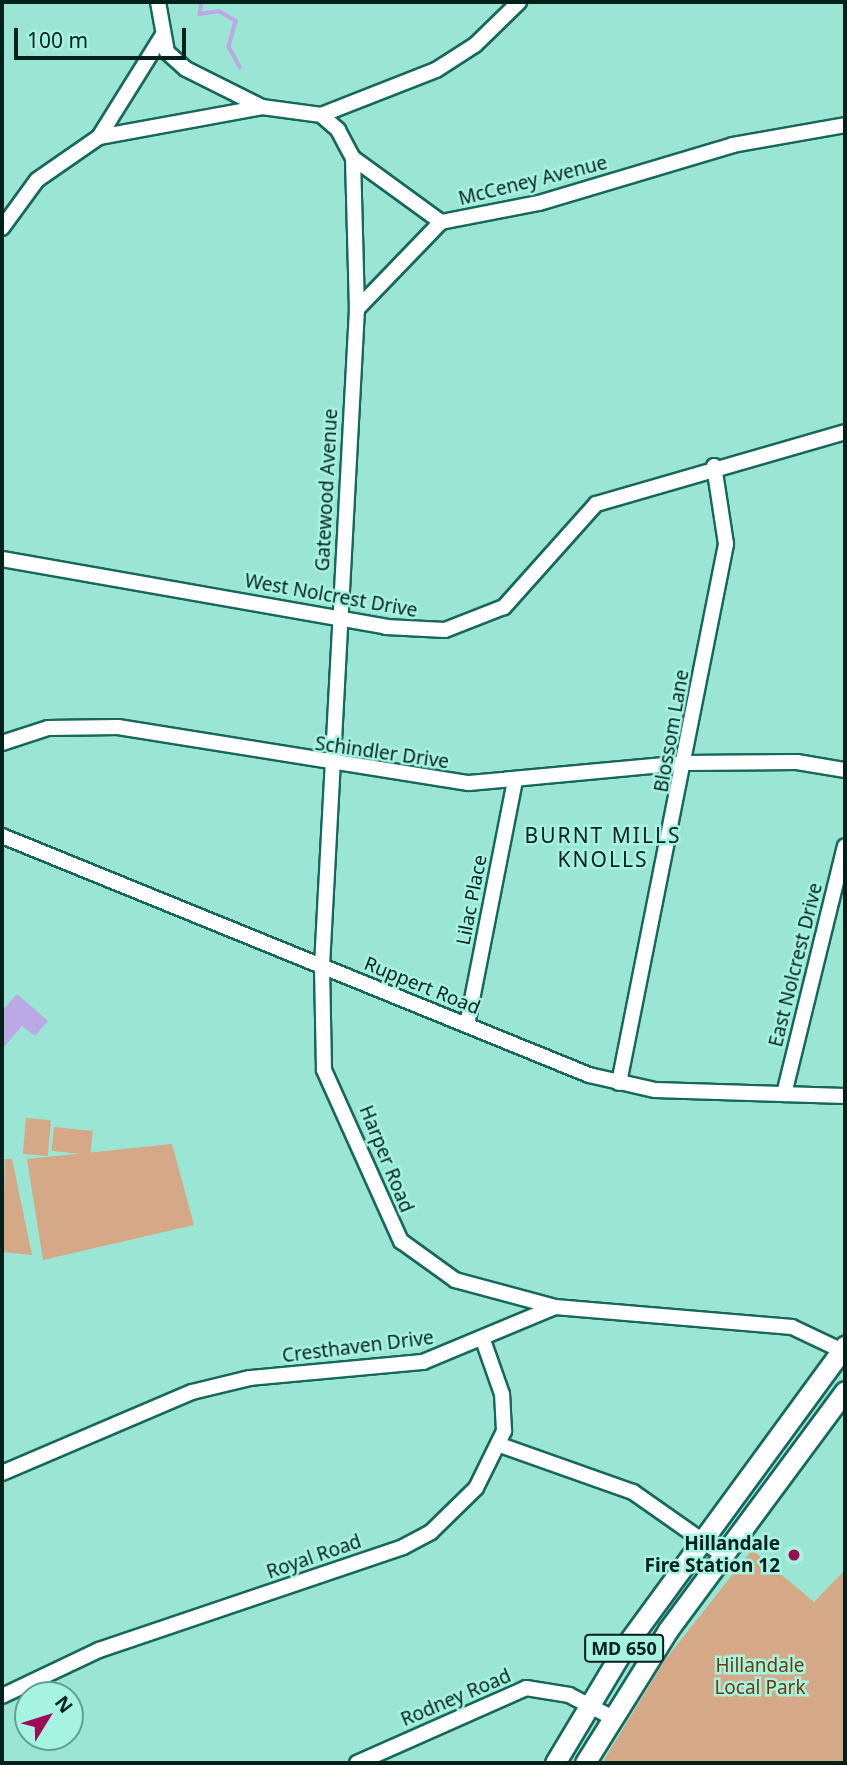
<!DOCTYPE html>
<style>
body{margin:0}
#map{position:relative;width:847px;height:1765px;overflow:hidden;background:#9ae5d3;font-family:"Noto Sans",sans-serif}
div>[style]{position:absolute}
.green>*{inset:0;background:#d5a887;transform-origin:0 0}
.water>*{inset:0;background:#bba9e6}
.stream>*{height:3.5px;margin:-1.75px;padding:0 1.75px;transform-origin:1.75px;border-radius:1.75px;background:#bba9e6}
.roads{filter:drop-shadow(2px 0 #15685a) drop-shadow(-2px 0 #15685a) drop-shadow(0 2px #15685a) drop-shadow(0 -2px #15685a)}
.minor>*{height:14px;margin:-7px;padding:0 7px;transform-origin:7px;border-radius:7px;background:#fff}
.major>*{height:19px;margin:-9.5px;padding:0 9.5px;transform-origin:9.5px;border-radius:9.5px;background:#fff}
.dots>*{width:19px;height:19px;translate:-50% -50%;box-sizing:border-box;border:4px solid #a7f3e1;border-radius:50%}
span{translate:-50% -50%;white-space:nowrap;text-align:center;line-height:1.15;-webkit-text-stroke:5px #a7f3e1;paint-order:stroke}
.shield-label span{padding:2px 5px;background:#a7f3e1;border:2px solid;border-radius:5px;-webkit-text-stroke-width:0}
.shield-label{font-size:18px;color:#01211b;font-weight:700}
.street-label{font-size:19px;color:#01211b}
.poi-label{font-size:19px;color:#01211b;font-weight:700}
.right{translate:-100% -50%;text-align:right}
.park-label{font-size:19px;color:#6e3a06}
.neighbourhood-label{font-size:21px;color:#01211b;letter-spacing:2px}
.frame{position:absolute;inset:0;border:4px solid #01211b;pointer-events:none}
.north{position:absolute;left:14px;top:1681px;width:70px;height:70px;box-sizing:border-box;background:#a7f3e1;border:2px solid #659f92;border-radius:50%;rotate:52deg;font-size:19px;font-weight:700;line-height:28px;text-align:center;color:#01211b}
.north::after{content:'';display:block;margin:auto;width:24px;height:32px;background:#9d0a57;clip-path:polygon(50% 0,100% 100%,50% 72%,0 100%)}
.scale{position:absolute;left:14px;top:28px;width:172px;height:32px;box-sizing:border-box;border:4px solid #01211b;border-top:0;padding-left:9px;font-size:21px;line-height:24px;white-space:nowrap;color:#01211b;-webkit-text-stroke:5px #a7f3e1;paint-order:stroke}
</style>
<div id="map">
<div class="green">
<div style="left:26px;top:1118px;width:25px;height:36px;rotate:5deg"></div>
<div style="left:54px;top:1127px;width:39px;height:24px;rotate:6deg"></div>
<div style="clip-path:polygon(172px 1144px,194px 1225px,43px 1260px,27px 1159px)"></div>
<div style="clip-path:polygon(5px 1159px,12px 1159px,32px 1255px,2px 1252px)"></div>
<div style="clip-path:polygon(752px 1550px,814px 1602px,845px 1570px,845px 1763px,602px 1763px,665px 1660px)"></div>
</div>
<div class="water">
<div style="clip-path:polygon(17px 994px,48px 1021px,35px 1036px,22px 1026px,2px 1049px,2px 1011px)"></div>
</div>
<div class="stream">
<div style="left:202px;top:2px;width:12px;rotate:99deg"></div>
<div style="left:200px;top:14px;width:19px;rotate:-9deg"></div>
<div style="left:219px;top:11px;width:20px;rotate:30deg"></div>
<div style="left:236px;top:21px;width:27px;rotate:105deg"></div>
<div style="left:229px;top:47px;width:23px;rotate:61deg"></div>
</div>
<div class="roads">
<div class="minor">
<div style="left:158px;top:2px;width:51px;rotate:79.8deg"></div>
<div style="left:167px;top:52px;width:25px;rotate:42deg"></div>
<div style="left:186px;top:69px;width:85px;rotate:26.6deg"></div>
<div style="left:262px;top:107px;width:60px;rotate:7.7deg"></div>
<div style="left:321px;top:115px;width:23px;rotate:41deg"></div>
<div style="left:338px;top:130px;width:32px;rotate:62deg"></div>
<div style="left:353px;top:158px;width:109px;rotate:36deg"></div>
<div style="left:441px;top:222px;width:100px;rotate:-11deg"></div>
<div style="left:539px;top:203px;width:202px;rotate:-16.6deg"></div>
<div style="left:733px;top:145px;width:114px;rotate:-10.1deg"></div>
<div style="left:321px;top:115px;width:123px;rotate:-21.4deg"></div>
<div style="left:436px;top:70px;width:46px;rotate:-32.7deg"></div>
<div style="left:475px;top:45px;width:62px;rotate:-44.3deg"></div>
<div style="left:99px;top:137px;width:166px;rotate:-10.4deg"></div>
<div style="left:353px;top:158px;width:151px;rotate:88.5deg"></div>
<div style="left:357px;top:309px;width:658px;rotate:93.05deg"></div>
<div style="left:322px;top:966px;width:104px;rotate:88.9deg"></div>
<div style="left:324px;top:1070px;width:188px;rotate:65.8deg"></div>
<div style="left:401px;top:1241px;width:67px;rotate:35.8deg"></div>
<div style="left:455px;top:1280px;width:104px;rotate:15.1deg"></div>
<div style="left:2px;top:228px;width:59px;rotate:-53.9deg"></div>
<div style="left:37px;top:180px;width:75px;rotate:-34.7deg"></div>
<div style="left:99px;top:137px;width:119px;rotate:-58deg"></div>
<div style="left:357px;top:309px;width:121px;rotate:-46deg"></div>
<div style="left:2px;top:559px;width:390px;rotate:10deg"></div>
<div style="left:386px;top:627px;width:59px;rotate:2.9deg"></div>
<div style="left:445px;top:630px;width:63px;rotate:-21.3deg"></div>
<div style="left:504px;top:607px;width:138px;rotate:-48.2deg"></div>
<div style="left:596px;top:504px;width:259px;rotate:-16.1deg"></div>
<div style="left:2px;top:743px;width:48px;rotate:-18.1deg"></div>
<div style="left:48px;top:728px;width:70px;rotate:-0.8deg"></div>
<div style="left:118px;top:727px;width:355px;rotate:9.1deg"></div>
<div style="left:469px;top:783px;width:218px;rotate:-5.3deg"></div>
<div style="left:686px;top:763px;width:111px;rotate:-0.5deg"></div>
<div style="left:797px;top:762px;width:49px;rotate:9.5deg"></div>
<div style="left:2px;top:836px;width:634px;rotate:22.15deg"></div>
<div style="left:589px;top:1075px;width:68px;rotate:12.8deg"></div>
<div style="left:655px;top:1090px;width:190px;rotate:1.8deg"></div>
<div style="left:467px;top:1025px;width:249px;rotate:-78.9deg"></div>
<div style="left:619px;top:1083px;width:550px;rotate:-78.77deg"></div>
<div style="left:726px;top:544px;width:79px;rotate:-98.7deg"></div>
<div style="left:784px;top:1094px;width:255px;rotate:-76.2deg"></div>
<div style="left:500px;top:1445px;width:141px;rotate:19.5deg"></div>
<div style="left:633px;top:1492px;width:111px;rotate:35.1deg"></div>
<div style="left:2px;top:1473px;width:207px;rotate:-23.1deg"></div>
<div style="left:192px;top:1392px;width:60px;rotate:-13.6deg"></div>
<div style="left:250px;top:1378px;width:174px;rotate:-5.3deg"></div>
<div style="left:423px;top:1362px;width:143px;rotate:-22.6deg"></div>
<div style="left:555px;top:1307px;width:238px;rotate:4.8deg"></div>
<div style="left:792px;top:1327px;width:59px;rotate:25.3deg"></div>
<div style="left:2px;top:1696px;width:107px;rotate:-25.4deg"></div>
<div style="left:99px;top:1650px;width:321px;rotate:-18.7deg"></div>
<div style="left:403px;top:1547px;width:32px;rotate:-28deg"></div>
<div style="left:431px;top:1532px;width:63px;rotate:-44.4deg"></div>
<div style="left:476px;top:1488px;width:64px;rotate:-63.8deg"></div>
<div style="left:504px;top:1431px;width:37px;rotate:-93deg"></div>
<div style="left:502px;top:1394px;width:57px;rotate:-109.4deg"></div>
<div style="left:357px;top:1763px;width:185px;rotate:-23.9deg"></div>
<div style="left:526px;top:1688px;width:44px;rotate:9.2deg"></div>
<div style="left:569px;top:1695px;width:47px;rotate:27.6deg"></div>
</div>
<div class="major">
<div style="left:555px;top:1763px;width:138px;rotate:-59deg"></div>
<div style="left:626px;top:1645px;width:371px;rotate:-53.8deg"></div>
<div style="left:585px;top:1763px;width:157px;rotate:-58deg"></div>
<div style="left:668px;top:1630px;width:297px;rotate:-53.5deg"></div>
</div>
</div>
<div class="dots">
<div style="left:794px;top:1555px;background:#9d0a57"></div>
</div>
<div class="shield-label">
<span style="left:624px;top:1648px">MD 650</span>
</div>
<div class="street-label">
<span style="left:533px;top:181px;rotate:-14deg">McCeney Avenue</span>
<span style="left:327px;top:490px;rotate:-87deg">Gatewood Avenue</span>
<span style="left:331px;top:596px;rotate:10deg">West Nolcrest Drive</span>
<span style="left:672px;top:731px;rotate:-80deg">Blossom Lane</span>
<span style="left:382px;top:753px;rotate:8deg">Schindler Drive</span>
<span style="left:472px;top:900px;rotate:-79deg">Lilac Place</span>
<span style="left:796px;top:965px;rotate:-76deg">East Nolcrest Drive</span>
<span style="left:422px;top:986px;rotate:22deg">Ruppert Road</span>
<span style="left:386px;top:1159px;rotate:68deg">Harper Road</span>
<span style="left:358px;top:1347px;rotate:-7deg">Cresthaven Drive</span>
<span style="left:314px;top:1557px;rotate:-19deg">Royal Road</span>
<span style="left:456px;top:1698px;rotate:-23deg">Rodney Road</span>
</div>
<div class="poi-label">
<span class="right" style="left:780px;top:1555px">Hillandale<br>Fire Station 12</span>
</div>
<div class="park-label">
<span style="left:760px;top:1677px">Hillandale<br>Local Park</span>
</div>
<div class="neighbourhood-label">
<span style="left:603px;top:847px">BURNT MILLS<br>KNOLLS</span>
</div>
<div class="frame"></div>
<div class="north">N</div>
<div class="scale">100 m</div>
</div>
